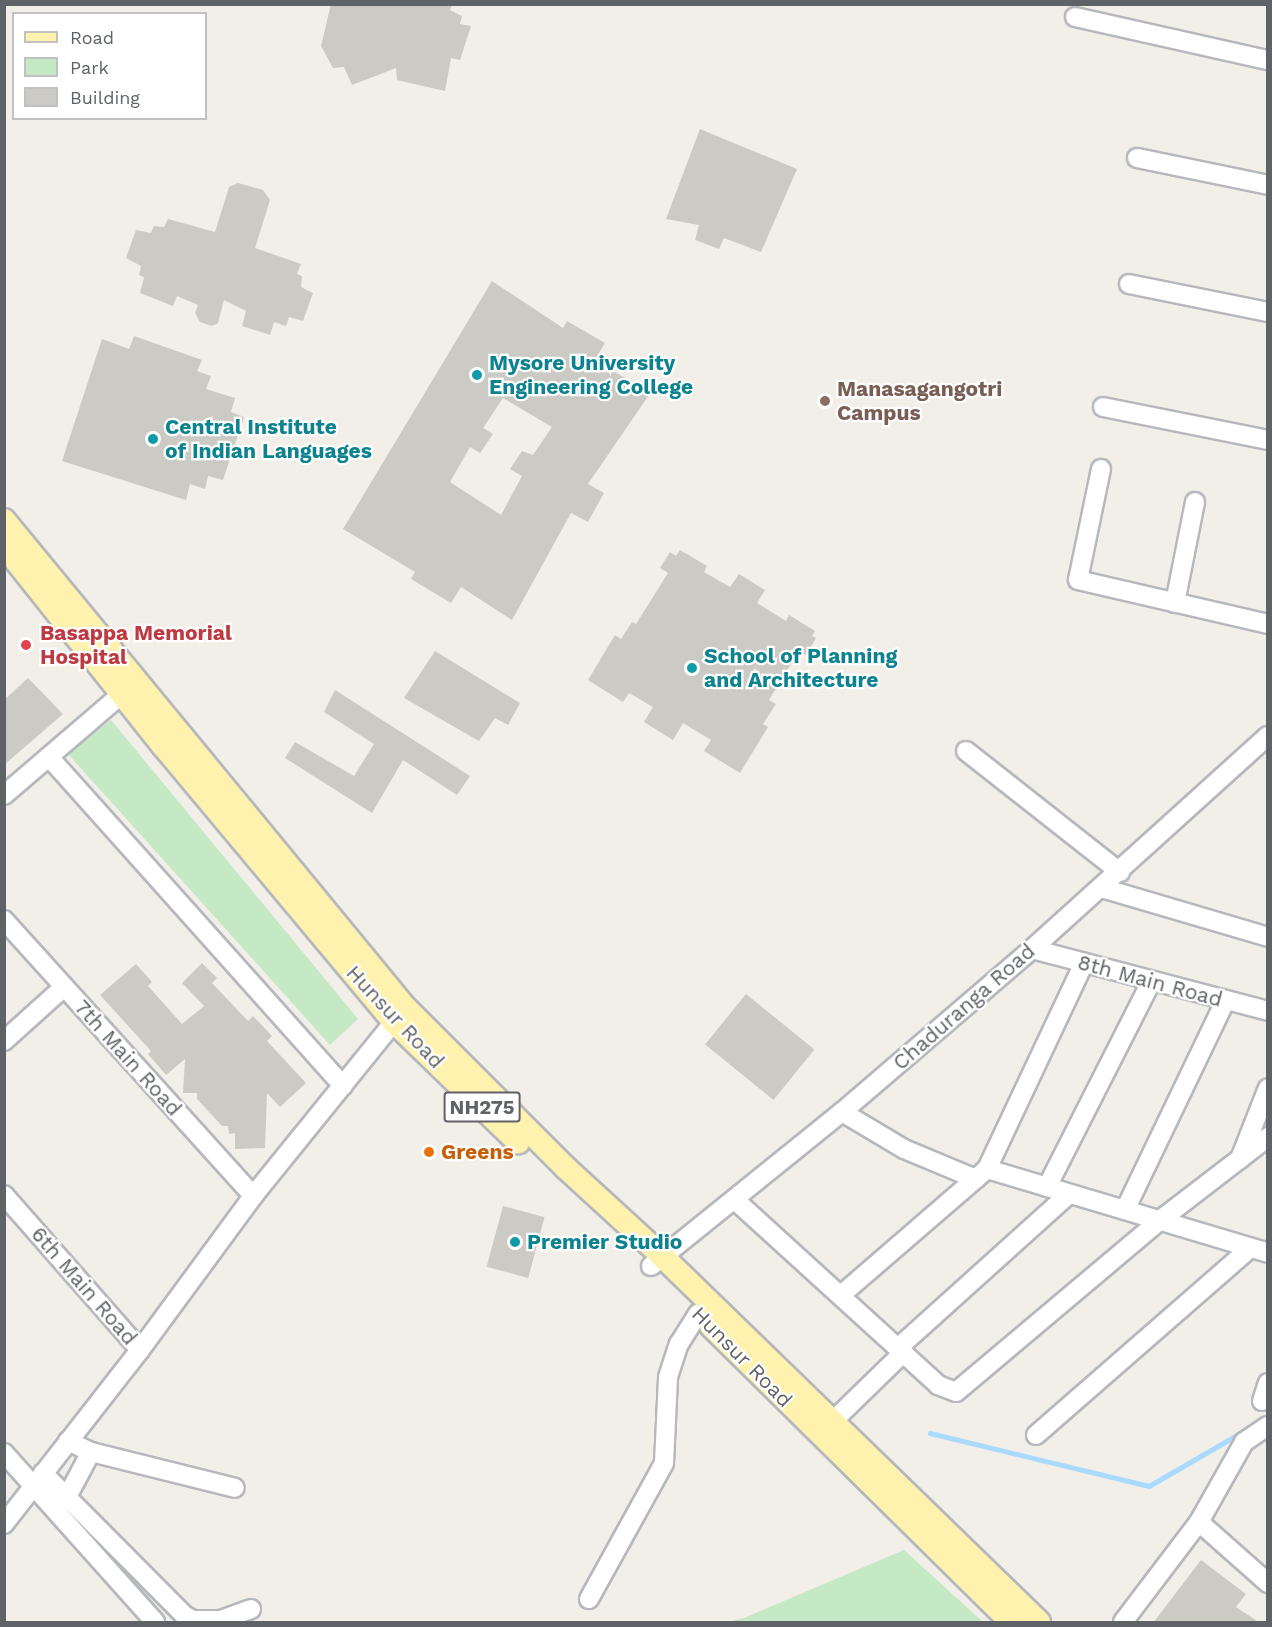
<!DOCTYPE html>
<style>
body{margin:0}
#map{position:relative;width:1272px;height:1627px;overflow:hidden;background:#f1efe8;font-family:"Work Sans",sans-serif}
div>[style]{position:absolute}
.green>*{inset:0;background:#c5e8c5}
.stream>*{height:4.5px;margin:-2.25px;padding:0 2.25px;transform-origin:2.25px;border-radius:2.25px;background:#aadaff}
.building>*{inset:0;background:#cccac5;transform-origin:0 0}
.roads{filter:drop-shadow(2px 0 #b5b8bc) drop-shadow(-2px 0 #b5b8bc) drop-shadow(0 2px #b5b8bc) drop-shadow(0 -2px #b5b8bc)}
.minor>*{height:18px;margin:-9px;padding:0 9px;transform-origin:9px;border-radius:9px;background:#fff}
.major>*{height:22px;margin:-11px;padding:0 11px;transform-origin:11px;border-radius:11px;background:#fff2af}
.dots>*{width:16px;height:16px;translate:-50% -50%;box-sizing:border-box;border:3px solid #fff;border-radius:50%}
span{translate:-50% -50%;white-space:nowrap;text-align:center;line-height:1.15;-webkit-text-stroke:4.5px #fff;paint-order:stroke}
.shield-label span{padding:2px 4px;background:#fff;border:2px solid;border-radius:4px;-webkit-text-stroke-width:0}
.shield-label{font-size:20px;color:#5f6368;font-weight:700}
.culture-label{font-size:21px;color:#0d838f;font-weight:700}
.left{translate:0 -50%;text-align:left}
.education-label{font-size:21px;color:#785e54;font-weight:700}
.health-label{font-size:21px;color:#be3a42;font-weight:700}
.street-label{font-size:21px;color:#5f6368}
.food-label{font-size:21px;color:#c56008;font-weight:700}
.frame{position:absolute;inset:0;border:6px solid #5f6368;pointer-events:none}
.legend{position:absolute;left:12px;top:12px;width:195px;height:108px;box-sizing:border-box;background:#fff;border:2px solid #bfc1c3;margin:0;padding:8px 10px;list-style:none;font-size:18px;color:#5f6368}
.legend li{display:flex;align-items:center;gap:12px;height:30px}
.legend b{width:30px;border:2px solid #bfc1c3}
</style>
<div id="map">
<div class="green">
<div style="clip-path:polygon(111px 720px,358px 1019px,330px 1045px,68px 754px)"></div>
<div style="clip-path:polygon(904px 1550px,983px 1622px,728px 1622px,744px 1618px)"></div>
</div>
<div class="stream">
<div style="left:930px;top:1433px;width:225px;rotate:13.6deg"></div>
<div style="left:1149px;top:1486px;width:138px;rotate:-30.1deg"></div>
</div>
<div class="building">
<div style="clip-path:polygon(331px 4px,452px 4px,450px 10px,462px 16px,460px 24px,471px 26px,460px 60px,451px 58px,445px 91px,397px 80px,396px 68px,352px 85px,344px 67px,333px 68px,321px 46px)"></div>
<div style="clip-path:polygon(700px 129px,797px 169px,761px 252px,724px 238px,719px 249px,695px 240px,699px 225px,666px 219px)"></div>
<div style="clip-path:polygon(238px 183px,263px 190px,270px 200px,255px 248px,301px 264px,297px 274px,302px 276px,301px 287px,313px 293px,303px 321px,289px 317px,286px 326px,274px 322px,270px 335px,242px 326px,246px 311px,224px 300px,218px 323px,212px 326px,200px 322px,195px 313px,198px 305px,177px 296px,173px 306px,140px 293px,144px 277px,139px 275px,141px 266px,126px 258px,136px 230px,151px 233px,154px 226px,164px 227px,168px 219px,215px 232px,229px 187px)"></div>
<div style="clip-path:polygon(evenodd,492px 281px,563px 328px,567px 321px,605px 343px,594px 361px,651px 392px,588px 484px,604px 493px,588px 522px,571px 513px,512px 620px,461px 587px,451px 603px,411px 579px,415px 572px,343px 529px,492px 281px,503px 398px,552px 427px,533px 455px,522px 451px,510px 469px,522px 476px,501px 515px,450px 482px,470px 447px,480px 453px,493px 434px,483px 428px,503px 398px)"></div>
<div style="clip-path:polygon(134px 336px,202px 360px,197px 371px,211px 376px,206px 389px,235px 398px,231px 412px,244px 417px,223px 480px,208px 476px,205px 489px,190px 484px,186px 500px,62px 461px,102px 339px,129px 349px)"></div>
<div style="clip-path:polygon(680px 550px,707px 566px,704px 572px,730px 587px,739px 574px,765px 590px,757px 603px,786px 621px,789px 615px,815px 631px,812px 636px,816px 638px,806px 655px,799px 651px,769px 700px,776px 704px,763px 724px,768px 727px,740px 773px,704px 751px,711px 740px,683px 723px,673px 740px,644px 722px,653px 707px,629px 693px,623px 702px,588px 680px,615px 635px,621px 639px,632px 622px,636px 624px,668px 573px,660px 568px,670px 552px,676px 556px)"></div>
<div style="clip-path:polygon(435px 651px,520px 703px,508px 725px,495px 718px,479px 741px,404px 698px)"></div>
<div style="clip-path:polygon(28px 678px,63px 714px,4px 765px,4px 700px)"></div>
<div style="clip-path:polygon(335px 690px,470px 776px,457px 795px,403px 760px,372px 813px,285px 758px,295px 742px,354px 776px,374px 744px,324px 712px)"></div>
<div style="clip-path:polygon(202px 963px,217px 978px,212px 983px,248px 1021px,253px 1016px,272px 1036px,267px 1041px,306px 1083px,280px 1107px,267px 1093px,265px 1148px,235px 1149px,235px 1133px,229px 1134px,228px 1126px,222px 1126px,197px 1099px,197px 1093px,183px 1093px,185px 1059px,166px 1075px,148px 1054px,151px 1051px,100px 995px,136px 964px,152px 982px,148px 986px,182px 1024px,204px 1006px,182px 983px)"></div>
<div style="left:746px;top:994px;width:88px;height:65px;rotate:39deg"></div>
<div style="left:503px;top:1206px;width:43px;height:63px;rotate:15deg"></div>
<div style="clip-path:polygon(1201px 1560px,1246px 1594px,1236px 1607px,1260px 1623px,1153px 1623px)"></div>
</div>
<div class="roads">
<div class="minor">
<div style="left:1075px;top:17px;width:198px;rotate:12.6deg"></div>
<div style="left:1137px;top:158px;width:134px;rotate:11.6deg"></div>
<div style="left:1129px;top:284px;width:142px;rotate:11.4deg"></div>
<div style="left:1103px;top:407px;width:168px;rotate:11.3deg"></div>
<div style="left:1101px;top:469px;width:113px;rotate:101.7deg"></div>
<div style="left:1078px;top:580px;width:195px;rotate:13deg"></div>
<div style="left:1175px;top:603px;width:103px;rotate:-78.8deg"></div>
<div style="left:966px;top:751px;width:196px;rotate:38.2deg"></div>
<div style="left:49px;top:757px;width:441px;rotate:48.2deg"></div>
<div style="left:4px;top:795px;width:166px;rotate:-40.6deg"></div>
<div style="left:1102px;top:888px;width:173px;rotate:16.4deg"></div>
<div style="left:4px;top:920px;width:372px;rotate:47.9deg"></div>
<div style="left:1032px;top:949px;width:244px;rotate:14.7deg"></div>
<div style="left:4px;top:1041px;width:81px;rotate:-42deg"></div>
<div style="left:842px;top:1112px;width:72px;rotate:30.8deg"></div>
<div style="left:904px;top:1149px;width:78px;rotate:22.6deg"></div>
<div style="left:1240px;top:1159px;width:76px;rotate:-68.5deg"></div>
<div style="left:987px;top:1169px;width:293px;rotate:16.6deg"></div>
<div style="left:1047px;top:1187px;width:230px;rotate:-63.1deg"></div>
<div style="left:4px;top:1195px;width:206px;rotate:48.7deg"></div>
<div style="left:735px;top:1200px;width:275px;rotate:42.3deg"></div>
<div style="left:938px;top:1385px;width:19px;rotate:21deg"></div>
<div style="left:956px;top:1392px;width:265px;rotate:-40.1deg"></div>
<div style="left:1159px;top:1221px;width:138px;rotate:-37.6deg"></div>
<div style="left:1125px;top:1210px;width:232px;rotate:-64.4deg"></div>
<div style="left:651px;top:1266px;width:245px;rotate:-38.9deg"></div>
<div style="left:842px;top:1112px;width:250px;rotate:-40.6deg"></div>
<div style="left:1032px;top:949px;width:318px;rotate:-42.1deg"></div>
<div style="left:841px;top:1295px;width:193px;rotate:-40.8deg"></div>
<div style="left:987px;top:1169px;width:228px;rotate:-64.8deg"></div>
<div style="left:899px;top:1347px;width:229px;rotate:-42deg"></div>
<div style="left:1262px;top:1401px;width:19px;rotate:-72deg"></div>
<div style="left:832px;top:1422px;width:100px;rotate:-44.2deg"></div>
<div style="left:1036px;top:1435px;width:284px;rotate:-41.1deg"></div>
<div style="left:68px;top:1441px;width:25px;rotate:26deg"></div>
<div style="left:91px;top:1452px;width:148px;rotate:14deg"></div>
<div style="left:4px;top:1453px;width:227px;rotate:48.2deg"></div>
<div style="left:43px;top:1473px;width:200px;rotate:45.2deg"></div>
<div style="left:184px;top:1615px;width:10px;rotate:29deg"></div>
<div style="left:193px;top:1620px;width:28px"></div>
<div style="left:221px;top:1620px;width:32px;rotate:-20deg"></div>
<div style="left:68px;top:1495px;width:49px;rotate:-61.9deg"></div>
<div style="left:1199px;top:1522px;width:92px;rotate:41.5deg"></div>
<div style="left:4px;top:1524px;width:221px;rotate:-52deg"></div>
<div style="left:140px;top:1350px;width:191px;rotate:-53.7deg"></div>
<div style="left:253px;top:1196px;width:224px;rotate:-51deg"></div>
<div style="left:589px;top:1599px;width:155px;rotate:-61.1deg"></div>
<div style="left:664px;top:1463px;width:86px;rotate:-87.3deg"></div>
<div style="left:668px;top:1377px;width:35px;rotate:-72deg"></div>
<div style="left:679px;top:1344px;width:36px;rotate:-58deg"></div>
<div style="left:1123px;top:1622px;width:126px;rotate:-52.8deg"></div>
<div style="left:1199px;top:1522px;width:92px;rotate:-60.6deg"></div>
<div style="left:1244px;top:1442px;width:29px;rotate:-34deg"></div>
</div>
<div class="major">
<div style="left:4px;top:520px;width:629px;rotate:50.54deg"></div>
<div style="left:404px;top:1006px;width:229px;rotate:45deg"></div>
<div style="left:566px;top:1168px;width:132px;rotate:42.5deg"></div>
<div style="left:663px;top:1257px;width:524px;rotate:44.15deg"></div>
<div style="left:4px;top:546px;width:257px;rotate:51.5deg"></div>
<div style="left:164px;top:747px;width:359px;rotate:50.1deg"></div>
<div style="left:394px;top:1022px;width:173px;rotate:44.1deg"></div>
<div style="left:711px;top:1326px;width:421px;rotate:44.6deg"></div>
</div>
</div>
<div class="dots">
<div style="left:477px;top:375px;background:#0f9aa8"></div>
<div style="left:825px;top:401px;background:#8d6e63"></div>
<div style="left:153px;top:439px;background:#0f9aa8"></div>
<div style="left:26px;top:645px;background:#e0444e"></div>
<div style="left:692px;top:668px;background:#0f9aa8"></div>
<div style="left:429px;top:1152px;background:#e8710a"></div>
<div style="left:515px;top:1242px;background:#0f9aa8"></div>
</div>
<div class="shield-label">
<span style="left:482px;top:1107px">NH275</span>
</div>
<div class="culture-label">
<span class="left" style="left:489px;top:375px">Mysore University<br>Engineering College</span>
<span class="left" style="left:165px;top:439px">Central Institute<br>of Indian Languages</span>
<span class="left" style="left:704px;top:668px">School of Planning<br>and Architecture</span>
<span class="left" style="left:527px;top:1242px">Premier Studio</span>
</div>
<div class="education-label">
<span class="left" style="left:837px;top:401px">Manasagangotri<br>Campus</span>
</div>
<div class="health-label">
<span class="left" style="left:40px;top:645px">Basappa Memorial<br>Hospital</span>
</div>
<div class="street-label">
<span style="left:1150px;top:981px;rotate:15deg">8th Main Road</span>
<span style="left:964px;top:1007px;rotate:-41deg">Chaduranga Road</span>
<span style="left:395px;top:1017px;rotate:47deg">Hunsur Road</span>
<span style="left:128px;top:1058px;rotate:48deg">7th Main Road</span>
<span style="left:84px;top:1286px;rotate:49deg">6th Main Road</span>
<span style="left:742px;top:1357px;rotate:45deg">Hunsur Road</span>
</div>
<div class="food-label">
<span class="left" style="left:441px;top:1152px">Greens</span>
</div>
<div class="frame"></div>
<ul class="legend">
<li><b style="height:8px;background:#fff2af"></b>Road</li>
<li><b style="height:16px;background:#c5e8c5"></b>Park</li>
<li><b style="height:16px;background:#cccac5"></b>Building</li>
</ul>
</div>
